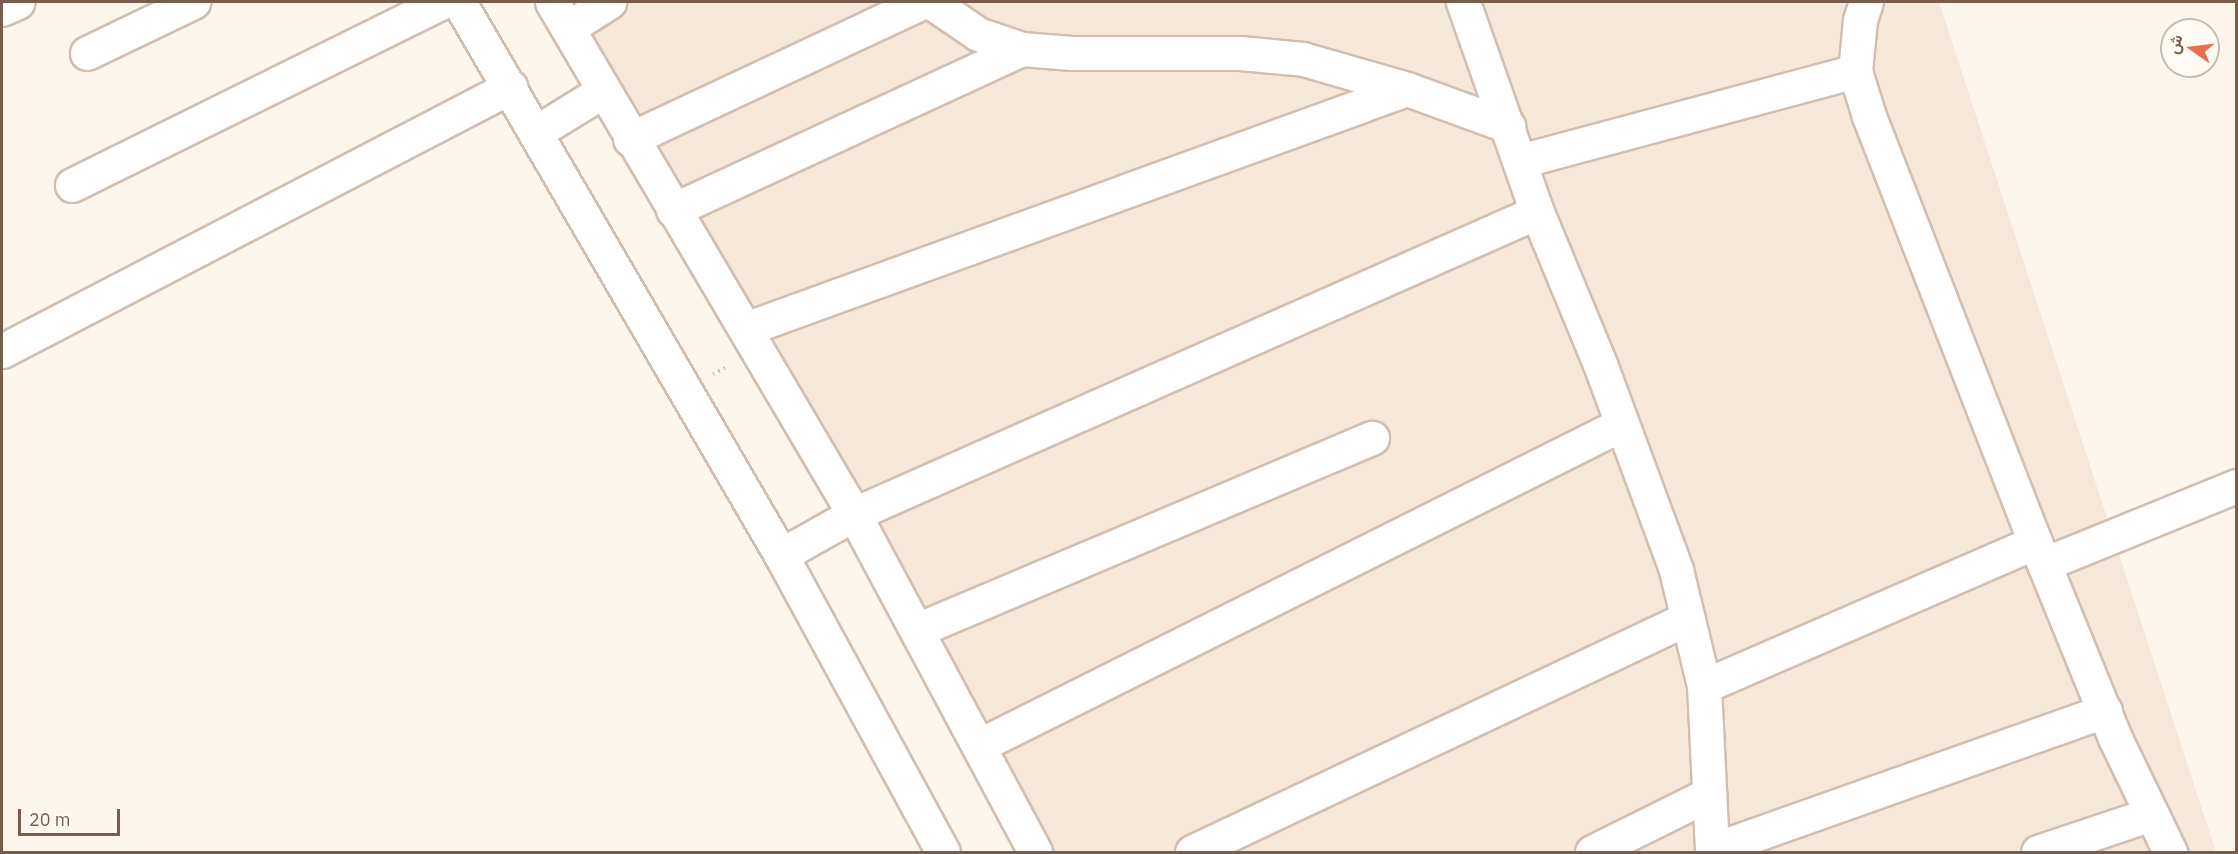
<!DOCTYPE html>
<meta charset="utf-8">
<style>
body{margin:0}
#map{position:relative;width:2238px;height:854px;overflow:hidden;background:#fdf6ec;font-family:"IBM Plex Sans",Vazirmatn,sans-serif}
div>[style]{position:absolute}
.residential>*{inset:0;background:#f5e8da}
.path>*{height:4px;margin-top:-2px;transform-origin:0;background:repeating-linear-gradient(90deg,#d9b8a5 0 1.5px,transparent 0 6px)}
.roads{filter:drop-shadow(2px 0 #d1beb0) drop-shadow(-2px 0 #d1beb0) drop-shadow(0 2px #d1beb0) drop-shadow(0 -2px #d1beb0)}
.minor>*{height:33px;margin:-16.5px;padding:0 16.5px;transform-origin:16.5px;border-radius:16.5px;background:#fff}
span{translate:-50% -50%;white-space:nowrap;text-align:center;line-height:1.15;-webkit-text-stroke:6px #fffaf3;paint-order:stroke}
.frame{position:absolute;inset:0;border:3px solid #7a5c4d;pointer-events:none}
.north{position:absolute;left:2160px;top:18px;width:60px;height:60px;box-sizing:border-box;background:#fffaf3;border:2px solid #cabbb1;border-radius:50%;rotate:284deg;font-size:16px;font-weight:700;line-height:24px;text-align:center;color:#7a5c4d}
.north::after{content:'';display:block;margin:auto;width:21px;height:27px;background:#e76f51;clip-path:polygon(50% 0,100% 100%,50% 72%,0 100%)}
.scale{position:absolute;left:18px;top:809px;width:102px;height:27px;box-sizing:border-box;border:3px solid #7a5c4d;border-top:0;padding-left:8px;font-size:18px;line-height:21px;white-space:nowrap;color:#7a5c4d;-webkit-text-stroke:4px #fffaf3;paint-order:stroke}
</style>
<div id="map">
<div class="residential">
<div style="clip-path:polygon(573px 2px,1939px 2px,2216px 852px,1052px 852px,697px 215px)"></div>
</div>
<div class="path">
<div style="left:713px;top:374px;width:16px;rotate:-27deg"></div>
</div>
<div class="roads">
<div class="minor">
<div style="left:459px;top:2px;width:640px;rotate:59.79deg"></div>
<div style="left:781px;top:555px;width:338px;rotate:61.4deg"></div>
<div style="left:552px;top:2px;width:594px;rotate:59.47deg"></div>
<div style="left:854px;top:514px;width:383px;rotate:61.8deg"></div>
<div style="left:931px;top:2px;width:57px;rotate:34.2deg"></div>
<div style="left:978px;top:34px;width:46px;rotate:18.8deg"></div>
<div style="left:1022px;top:49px;width:50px;rotate:4.6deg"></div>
<div style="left:1072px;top:53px;width:168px"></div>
<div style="left:1240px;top:53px;width:63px;rotate:5.4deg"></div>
<div style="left:1303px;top:59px;width:108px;rotate:16.1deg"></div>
<div style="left:1407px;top:89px;width:108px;rotate:20.1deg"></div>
<div style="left:1463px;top:2px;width:223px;rotate:70.6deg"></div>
<div style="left:1537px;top:212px;width:165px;rotate:67.5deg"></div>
<div style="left:1600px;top:364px;width:220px;rotate:69.7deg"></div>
<div style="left:1676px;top:570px;width:119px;rotate:76.4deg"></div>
<div style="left:1704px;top:686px;width:166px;rotate:87.2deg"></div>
<div style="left:2px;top:9px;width:17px;rotate:-24deg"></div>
<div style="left:568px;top:28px;width:49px;rotate:-32.4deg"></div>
<div style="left:87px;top:53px;width:118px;rotate:-25.7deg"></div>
<div style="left:538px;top:131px;width:76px;rotate:-31.6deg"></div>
<div style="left:630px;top:139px;width:323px;rotate:-25.1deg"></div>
<div style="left:1520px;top:161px;width:347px;rotate:-15deg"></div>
<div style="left:72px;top:185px;width:414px;rotate:-26.3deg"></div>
<div style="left:673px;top:210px;width:384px;rotate:-24.8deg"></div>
<div style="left:745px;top:329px;width:704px;rotate:-19.93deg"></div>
<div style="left:2px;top:351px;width:573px;rotate:-27.46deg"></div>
<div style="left:2035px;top:542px;width:212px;rotate:67.8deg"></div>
<div style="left:2115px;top:738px;width:127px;rotate:64.2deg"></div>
<div style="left:781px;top:555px;width:84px;rotate:-29.3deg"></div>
<div style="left:854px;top:514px;width:747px;rotate:-23.85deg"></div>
<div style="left:2044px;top:564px;width:207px;rotate:-22.1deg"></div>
<div style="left:917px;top:630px;width:494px;rotate:-22.9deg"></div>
<div style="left:1704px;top:686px;width:361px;rotate:-23.5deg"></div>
<div style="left:2035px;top:542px;width:457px;rotate:-111.3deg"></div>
<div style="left:1869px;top:116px;width:47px;rotate:-107.3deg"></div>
<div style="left:1855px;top:71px;width:51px;rotate:-84.4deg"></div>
<div style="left:1860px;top:20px;width:19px;rotate:-72deg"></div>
<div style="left:980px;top:745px;width:718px;rotate:-26.57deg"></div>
<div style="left:1712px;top:850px;width:417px;rotate:-19.5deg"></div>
<div style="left:1192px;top:852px;width:548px;rotate:-25.26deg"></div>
<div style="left:1592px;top:852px;width:131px;rotate:-26.4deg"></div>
<div style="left:2038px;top:852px;width:119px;rotate:-18.6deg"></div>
</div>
</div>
<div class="frame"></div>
<div class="north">ش</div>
<div class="scale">20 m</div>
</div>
